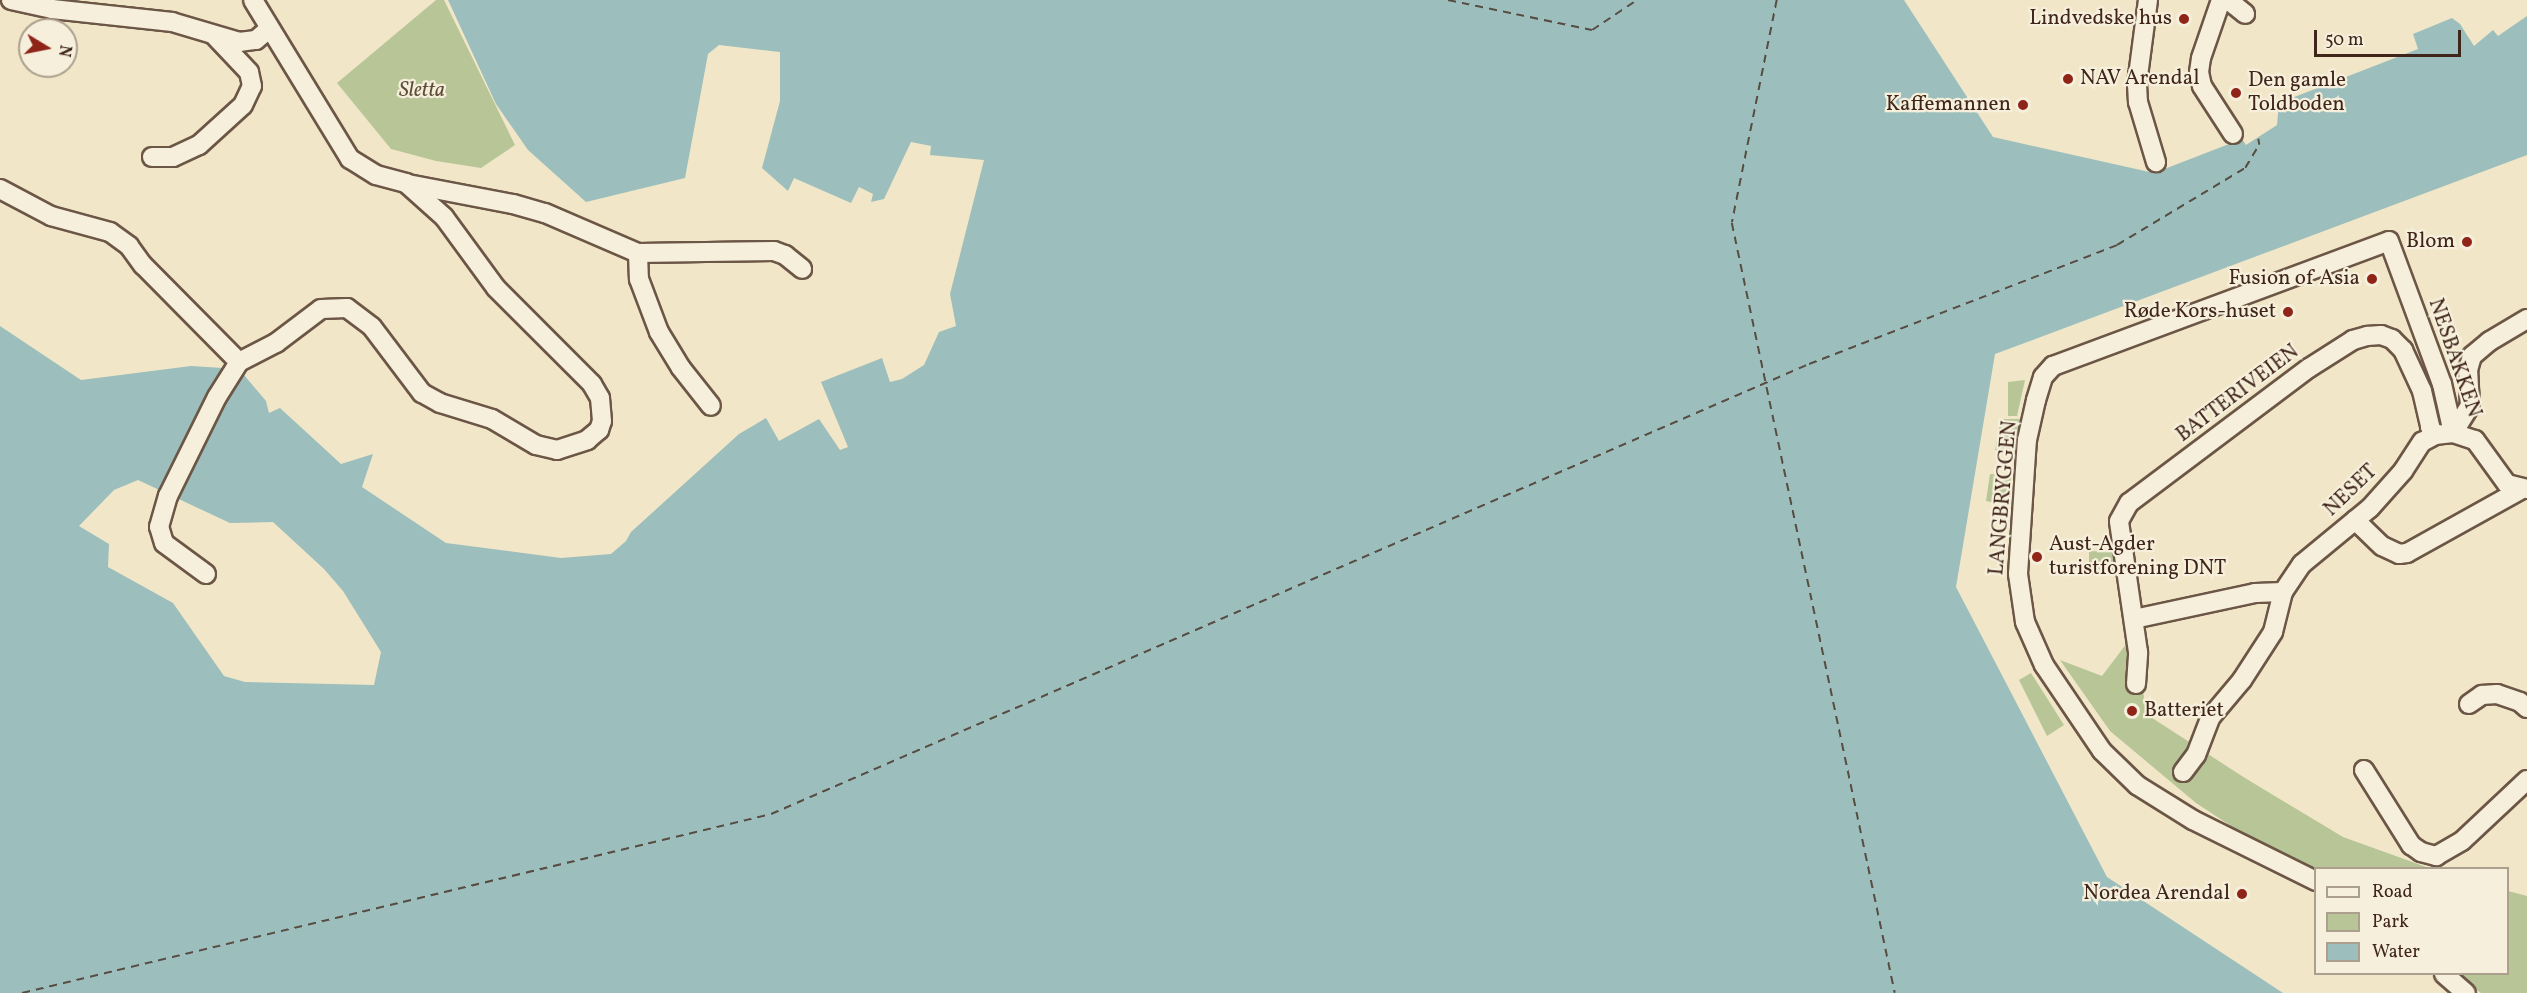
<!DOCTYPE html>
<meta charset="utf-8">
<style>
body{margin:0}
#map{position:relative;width:2527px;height:993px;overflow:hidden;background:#f1e7c8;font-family:Vollkorn,serif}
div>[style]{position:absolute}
.green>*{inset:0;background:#b8c597}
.water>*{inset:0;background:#9cbebc}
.ferry>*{height:1.5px;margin-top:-0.75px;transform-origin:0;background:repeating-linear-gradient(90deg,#574c42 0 8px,transparent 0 14px)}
.roads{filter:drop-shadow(2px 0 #6c5646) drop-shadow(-2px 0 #6c5646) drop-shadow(0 2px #6c5646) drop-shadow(0 -2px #6c5646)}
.minor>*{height:18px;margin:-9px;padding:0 9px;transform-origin:9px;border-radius:9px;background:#f6efdb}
.dots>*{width:16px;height:16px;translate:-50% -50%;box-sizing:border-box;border:3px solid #f6efdb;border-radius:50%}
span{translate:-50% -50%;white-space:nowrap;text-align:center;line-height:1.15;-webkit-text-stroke:4.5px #f6efdb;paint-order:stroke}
.poi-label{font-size:21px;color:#40261a}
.right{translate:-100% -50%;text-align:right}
.left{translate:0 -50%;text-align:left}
.park-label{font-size:21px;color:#5e4e39;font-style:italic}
.street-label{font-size:21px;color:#40261a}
.legend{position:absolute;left:2314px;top:867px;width:195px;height:108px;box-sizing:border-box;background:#f6efdb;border:2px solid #ad9f8e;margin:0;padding:8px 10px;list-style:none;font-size:18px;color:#40261a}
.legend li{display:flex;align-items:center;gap:12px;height:30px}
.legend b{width:30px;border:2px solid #ad9f8e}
.north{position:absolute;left:18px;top:18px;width:60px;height:60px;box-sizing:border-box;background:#f6efdb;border:2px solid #ad9f8e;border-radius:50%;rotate:100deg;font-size:16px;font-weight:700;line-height:24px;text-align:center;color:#40261a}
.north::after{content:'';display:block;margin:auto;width:21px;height:27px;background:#8f2418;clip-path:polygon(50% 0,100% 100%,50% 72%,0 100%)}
.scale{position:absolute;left:2314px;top:30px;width:147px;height:27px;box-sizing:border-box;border:3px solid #40261a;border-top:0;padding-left:8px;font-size:18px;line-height:21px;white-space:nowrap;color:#40261a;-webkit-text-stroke:4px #f6efdb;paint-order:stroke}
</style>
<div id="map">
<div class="green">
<div style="clip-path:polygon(436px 0,444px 0,515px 145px,481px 168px,436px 161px,391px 149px,337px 83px)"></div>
<div style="clip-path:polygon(2025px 380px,2017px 416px,2008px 416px,2008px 382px)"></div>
<div style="clip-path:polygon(2001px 419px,2021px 419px,2014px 453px,1995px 450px)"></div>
<div style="clip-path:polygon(1990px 474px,2011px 476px,2010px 506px,1986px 501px)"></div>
<div style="clip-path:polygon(2089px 551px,2114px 552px,2114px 570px,2105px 575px,2089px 575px)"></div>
<div style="clip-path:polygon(2136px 631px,2146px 714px,2245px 778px,2343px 837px,2429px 868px,2316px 868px,2315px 881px,2196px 803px,2110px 731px,2060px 660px,2102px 676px)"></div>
<div style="clip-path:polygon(2031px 673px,2064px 725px,2047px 736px,2019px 680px)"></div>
<div style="clip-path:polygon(2508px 891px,2527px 896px,2527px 993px,2481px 993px,2454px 974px,2508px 974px)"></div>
</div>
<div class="water">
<div style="clip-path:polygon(evenodd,448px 0,1904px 0,1993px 137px,2154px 173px,2242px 139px,2246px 145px,2277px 125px,2279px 103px,2418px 49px,2413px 34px,2452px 18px,2460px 24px,2474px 46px,2493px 30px,2498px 36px,2527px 16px,2527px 155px,1995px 354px,1956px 587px,2107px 877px,2283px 993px,0 993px,0 326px,81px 380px,191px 366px,239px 369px,266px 401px,269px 413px,280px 408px,341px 464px,373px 454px,362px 487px,446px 543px,561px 558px,611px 554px,626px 541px,631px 532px,739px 434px,766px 418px,779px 441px,819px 419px,840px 450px,848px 447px,821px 382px,882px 358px,890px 382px,902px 379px,924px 365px,939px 332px,956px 326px,950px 294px,984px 160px,930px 155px,931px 146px,911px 142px,884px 199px,871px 202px,873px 194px,859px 187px,851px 203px,794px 178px,788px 191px,762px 168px,780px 101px,780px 52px,719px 45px,708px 54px,685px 178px,586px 202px,528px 150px,496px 104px,448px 0,138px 480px,230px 523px,273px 522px,324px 569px,343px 591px,381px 652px,374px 685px,245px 682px,224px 676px,173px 603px,108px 567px,109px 544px,79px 526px,114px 490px,138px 480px)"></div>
</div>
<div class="ferry">
<div style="left:1448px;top:0;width:147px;rotate:11.8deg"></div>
<div style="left:1592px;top:30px;width:54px;rotate:-33.7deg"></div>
<div style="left:1777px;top:0;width:227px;rotate:101.4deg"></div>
<div style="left:1732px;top:223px;width:787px;rotate:78.05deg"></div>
<div style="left:22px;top:993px;width:770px;rotate:-13.44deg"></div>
<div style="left:771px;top:814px;width:1131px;rotate:-23.44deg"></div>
<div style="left:1809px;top:364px;width:330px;rotate:-21.1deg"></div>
<div style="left:2117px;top:245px;width:149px;rotate:-31deg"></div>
<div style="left:2245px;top:168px;width:27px;rotate:-59deg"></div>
<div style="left:2259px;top:145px;width:6px;rotate:-99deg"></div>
</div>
<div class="roads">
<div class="minor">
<div style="left:11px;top:0;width:42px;rotate:12.4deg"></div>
<div style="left:52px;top:9px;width:121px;rotate:6.2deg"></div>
<div style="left:172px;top:22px;width:70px;rotate:16.6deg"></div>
<div style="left:239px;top:42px;width:17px;rotate:-7deg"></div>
<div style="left:256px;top:40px;width:18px;rotate:-41deg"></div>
<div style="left:2148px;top:0;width:85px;rotate:97.5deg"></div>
<div style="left:2137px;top:84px;width:18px;rotate:87deg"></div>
<div style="left:2138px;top:102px;width:63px;rotate:73.3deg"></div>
<div style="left:2221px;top:0;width:61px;rotate:109deg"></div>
<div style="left:2201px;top:58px;width:14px;rotate:98deg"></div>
<div style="left:2199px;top:72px;width:14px;rotate:78deg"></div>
<div style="left:2202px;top:86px;width:57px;rotate:57.1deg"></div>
<div style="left:2228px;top:0;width:22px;rotate:39deg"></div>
<div style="left:152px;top:157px;width:21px"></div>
<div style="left:173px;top:157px;width:29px;rotate:-25deg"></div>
<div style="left:199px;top:145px;width:59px;rotate:-42.3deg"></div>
<div style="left:243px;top:105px;width:21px;rotate:-65deg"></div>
<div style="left:252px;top:86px;width:14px;rotate:-102deg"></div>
<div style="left:249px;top:72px;width:51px;rotate:-133.4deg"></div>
<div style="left:408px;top:184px;width:107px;rotate:10.8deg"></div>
<div style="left:513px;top:204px;width:33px;rotate:16deg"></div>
<div style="left:545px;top:213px;width:101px;rotate:23.3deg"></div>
<div style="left:638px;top:253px;width:136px;rotate:-0.8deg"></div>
<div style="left:774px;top:251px;width:12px;rotate:20deg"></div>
<div style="left:785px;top:255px;width:22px;rotate:39deg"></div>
<div style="left:0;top:189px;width:58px;rotate:27.9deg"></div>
<div style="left:51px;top:216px;width:61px;rotate:15.2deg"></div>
<div style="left:110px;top:232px;width:24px;rotate:36deg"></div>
<div style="left:129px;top:246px;width:24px;rotate:54deg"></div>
<div style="left:143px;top:265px;width:136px;rotate:45.3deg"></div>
<div style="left:239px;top:362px;width:42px;rotate:-27.2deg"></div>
<div style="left:276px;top:343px;width:56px;rotate:-37.1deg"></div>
<div style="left:321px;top:309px;width:26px;rotate:-2deg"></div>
<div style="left:347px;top:308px;width:31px;rotate:37deg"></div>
<div style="left:372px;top:327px;width:83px;rotate:52.9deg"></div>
<div style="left:422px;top:393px;width:21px;rotate:29deg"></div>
<div style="left:440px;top:403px;width:54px;rotate:17.1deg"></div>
<div style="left:492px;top:419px;width:51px;rotate:30.6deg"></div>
<div style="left:536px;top:445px;width:22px;rotate:13deg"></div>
<div style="left:557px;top:450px;width:32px;rotate:-18deg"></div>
<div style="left:587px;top:440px;width:16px;rotate:-40deg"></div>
<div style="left:599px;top:430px;width:9px;rotate:-72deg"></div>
<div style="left:602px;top:421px;width:23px;rotate:-95deg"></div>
<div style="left:600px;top:398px;width:16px;rotate:-120deg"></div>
<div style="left:592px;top:384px;width:136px;rotate:-135deg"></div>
<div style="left:496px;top:288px;width:88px;rotate:-126.2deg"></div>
<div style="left:444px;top:217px;width:51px;rotate:-138.2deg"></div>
<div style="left:406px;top:183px;width:31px;rotate:-165deg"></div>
<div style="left:376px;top:175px;width:31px;rotate:-148deg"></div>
<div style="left:350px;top:159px;width:186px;rotate:-121.4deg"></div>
<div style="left:638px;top:253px;width:26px;rotate:88deg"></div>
<div style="left:639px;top:279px;width:57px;rotate:69.3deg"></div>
<div style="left:659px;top:332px;width:42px;rotate:58.6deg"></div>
<div style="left:681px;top:368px;width:48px;rotate:51.7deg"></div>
<div style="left:2453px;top:433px;width:32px;rotate:-58deg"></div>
<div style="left:2470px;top:406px;width:36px;rotate:-93deg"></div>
<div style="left:2468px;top:370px;width:15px;rotate:-74deg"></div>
<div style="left:2472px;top:356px;width:23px;rotate:-40deg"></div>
<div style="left:2490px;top:341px;width:43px;rotate:-30.7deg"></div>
<div style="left:2355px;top:520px;width:37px;rotate:44deg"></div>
<div style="left:2382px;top:546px;width:19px;rotate:25deg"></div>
<div style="left:2399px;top:554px;width:8px;rotate:-7deg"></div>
<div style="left:2407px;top:553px;width:132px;rotate:-29.1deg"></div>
<div style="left:206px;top:574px;width:52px;rotate:-143.6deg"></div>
<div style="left:164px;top:543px;width:17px;rotate:-107deg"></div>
<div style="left:159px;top:527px;width:32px;rotate:-74deg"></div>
<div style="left:168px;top:496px;width:110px;rotate:-63.7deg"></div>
<div style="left:217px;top:397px;width:41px;rotate:-57.8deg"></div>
<div style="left:2134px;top:619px;width:124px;rotate:-12.1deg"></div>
<div style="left:2255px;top:593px;width:28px;rotate:-2deg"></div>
<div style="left:2136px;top:684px;width:32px;rotate:-86deg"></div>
<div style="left:2138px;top:652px;width:132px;rotate:-98.3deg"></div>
<div style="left:2119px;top:521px;width:21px;rotate:-61deg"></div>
<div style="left:2129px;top:503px;width:225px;rotate:-36.9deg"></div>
<div style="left:2309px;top:368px;width:52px;rotate:-32.5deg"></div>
<div style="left:2353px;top:340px;width:15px;rotate:-16deg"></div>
<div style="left:2367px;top:336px;width:14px;rotate:-4deg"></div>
<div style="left:2381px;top:335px;width:12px;rotate:20deg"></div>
<div style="left:2392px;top:339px;width:16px;rotate:45deg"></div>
<div style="left:2403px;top:350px;width:45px;rotate:65.1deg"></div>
<div style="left:2422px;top:391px;width:37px;rotate:77deg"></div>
<div style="left:2430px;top:427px;width:9px;rotate:58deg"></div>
<div style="left:2469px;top:704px;width:16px;rotate:-35deg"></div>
<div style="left:2482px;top:695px;width:15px;rotate:-4deg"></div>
<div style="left:2497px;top:694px;width:24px;rotate:19deg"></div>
<div style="left:2520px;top:702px;width:9px;rotate:41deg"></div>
<div style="left:2364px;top:770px;width:89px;rotate:57.9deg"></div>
<div style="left:2411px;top:845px;width:12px;rotate:35deg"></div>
<div style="left:2421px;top:852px;width:16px;rotate:15deg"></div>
<div style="left:2436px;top:856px;width:30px;rotate:-30deg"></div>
<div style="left:2462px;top:841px;width:89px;rotate:-43.2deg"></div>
<div style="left:2183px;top:772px;width:21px;rotate:-53deg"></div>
<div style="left:2196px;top:755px;width:40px;rotate:-69deg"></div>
<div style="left:2210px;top:718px;width:50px;rotate:-49.9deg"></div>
<div style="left:2242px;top:680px;width:57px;rotate:-57.1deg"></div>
<div style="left:2273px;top:632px;width:41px;rotate:-76deg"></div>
<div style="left:2283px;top:592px;width:34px;rotate:-56deg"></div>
<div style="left:2302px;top:564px;width:88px;rotate:-39.5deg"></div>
<div style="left:2370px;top:508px;width:50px;rotate:-48.3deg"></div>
<div style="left:2403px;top:471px;width:35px;rotate:-57deg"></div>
<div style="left:2422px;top:442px;width:15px;rotate:-28deg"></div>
<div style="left:2435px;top:435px;width:18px;rotate:-6deg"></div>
<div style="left:2453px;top:433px;width:23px;rotate:18deg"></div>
<div style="left:2475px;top:440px;width:54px;rotate:54deg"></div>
<div style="left:2507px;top:484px;width:21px;rotate:14deg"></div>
<div style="left:2316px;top:881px;width:137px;rotate:-153.6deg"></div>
<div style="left:2193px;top:820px;width:66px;rotate:-148deg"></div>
<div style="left:2137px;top:785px;width:49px;rotate:-135.8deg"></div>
<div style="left:2102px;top:751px;width:104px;rotate:-124deg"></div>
<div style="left:2044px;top:665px;width:47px;rotate:-113.8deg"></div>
<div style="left:2025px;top:622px;width:49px;rotate:-98.3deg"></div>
<div style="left:2018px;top:574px;width:134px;rotate:-86.2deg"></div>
<div style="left:2027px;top:440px;width:41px;rotate:-77.3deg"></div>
<div style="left:2036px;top:400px;width:24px;rotate:-73deg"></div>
<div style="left:2043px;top:377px;width:15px;rotate:-48deg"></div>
<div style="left:2053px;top:366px;width:358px;rotate:-20.4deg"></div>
<div style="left:2389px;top:241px;width:153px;rotate:69.7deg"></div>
<div style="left:2442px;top:384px;width:50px;rotate:77.3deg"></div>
<div style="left:2444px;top:974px;width:29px;rotate:41deg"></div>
</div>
</div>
<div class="dots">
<div style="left:2184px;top:19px;background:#8f2418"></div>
<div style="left:2068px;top:79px;background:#8f2418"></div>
<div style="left:2236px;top:93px;background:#8f2418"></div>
<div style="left:2023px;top:105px;background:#8f2418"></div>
<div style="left:2467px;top:242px;background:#8f2418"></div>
<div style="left:2372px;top:279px;background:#8f2418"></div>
<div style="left:2288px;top:312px;background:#8f2418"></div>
<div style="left:2037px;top:557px;background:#8f2418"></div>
<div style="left:2132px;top:711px;background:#8f2418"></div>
<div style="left:2242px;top:894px;background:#8f2418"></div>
</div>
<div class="poi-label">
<span class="right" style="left:2172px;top:19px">Lindvedske hus</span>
<span class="left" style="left:2080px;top:79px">NAV Arendal</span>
<span class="left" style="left:2248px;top:93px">Den gamle<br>Toldboden</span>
<span class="right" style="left:2011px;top:105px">Kaffemannen</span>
<span class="right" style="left:2455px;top:242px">Blom</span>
<span class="right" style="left:2360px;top:279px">Fusion of Asia</span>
<span class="right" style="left:2276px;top:312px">Røde Kors-huset</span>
<span class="left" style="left:2049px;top:557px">Aust-Agder<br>turistforening DNT</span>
<span class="left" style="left:2144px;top:711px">Batteriet</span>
<span class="right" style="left:2230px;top:894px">Nordea Arendal</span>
</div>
<div class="park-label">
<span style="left:422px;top:91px">Sletta</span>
</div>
<div class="street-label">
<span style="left:2454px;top:358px;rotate:71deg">NESBAKKEN</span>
<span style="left:2238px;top:394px;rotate:-37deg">BATTERIVEIEN</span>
<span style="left:2351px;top:491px;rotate:-44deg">NESET</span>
<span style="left:2004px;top:498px;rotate:-85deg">LANGBRYGGEN</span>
</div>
<ul class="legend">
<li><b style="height:8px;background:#f6efdb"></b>Road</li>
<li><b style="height:16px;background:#b8c597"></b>Park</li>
<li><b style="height:16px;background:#9cbebc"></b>Water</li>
</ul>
<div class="north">N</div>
<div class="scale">50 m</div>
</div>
